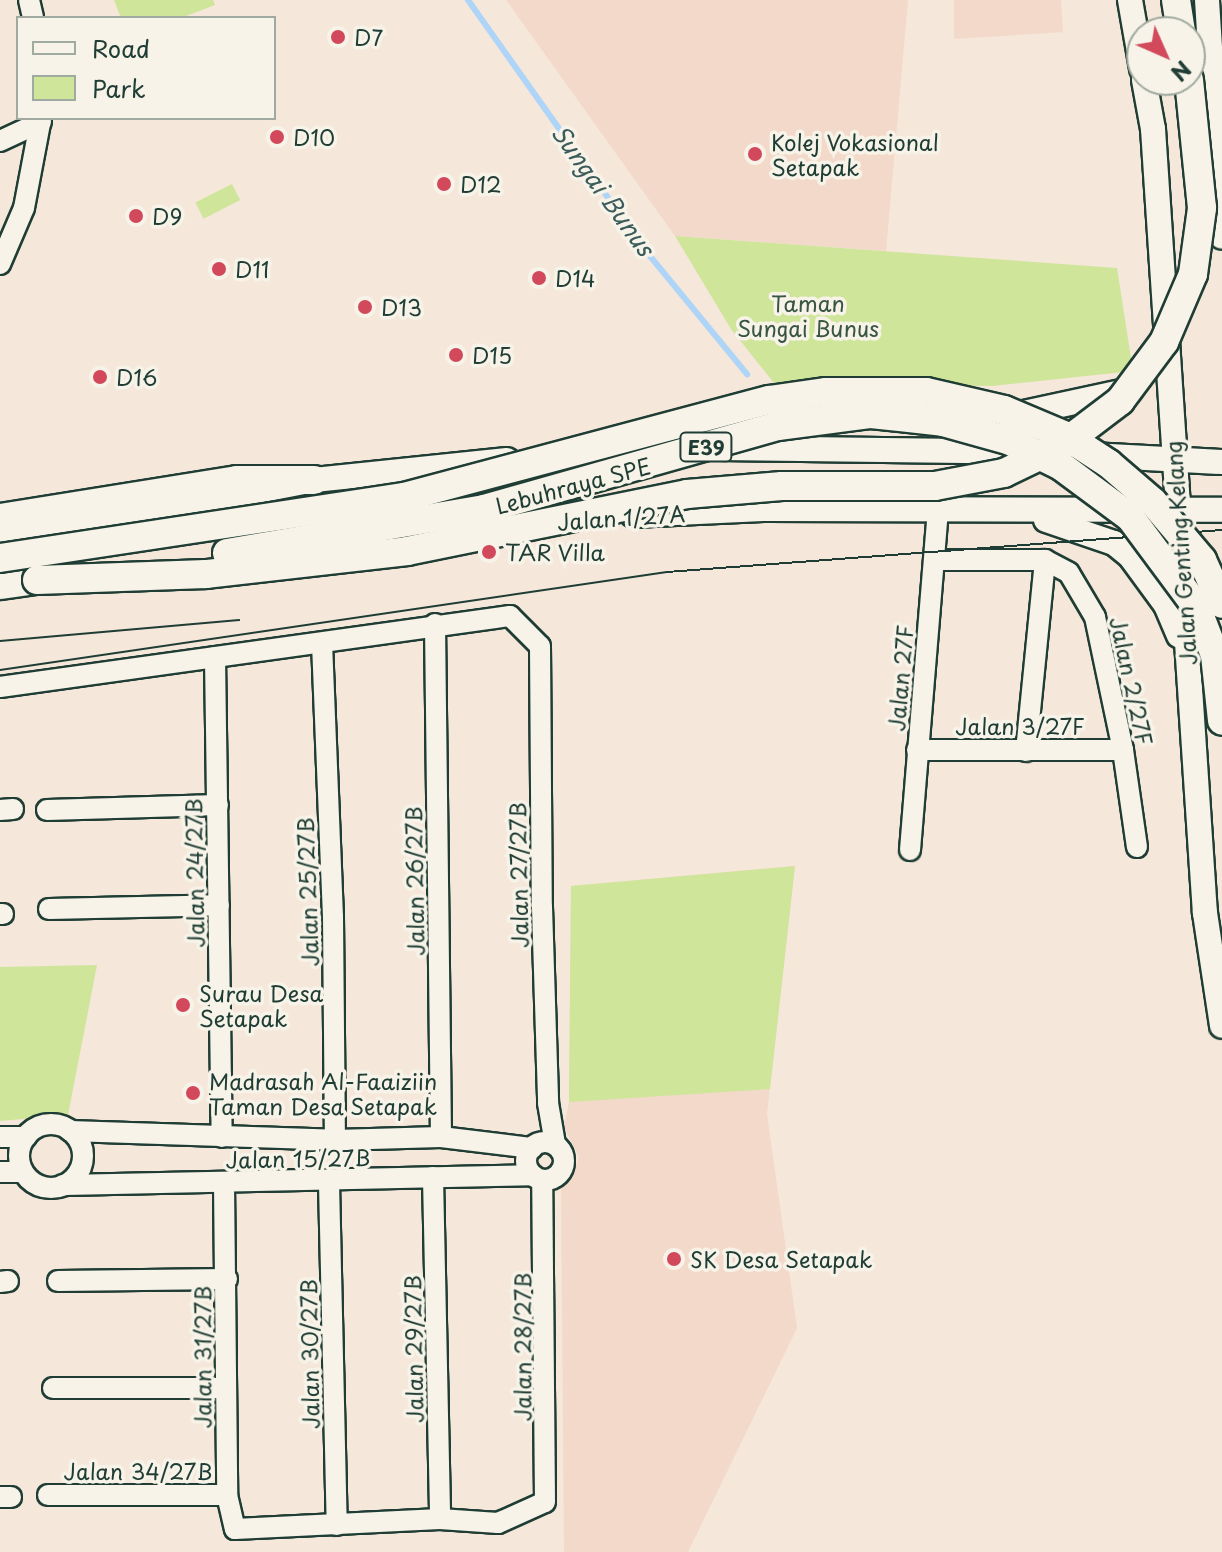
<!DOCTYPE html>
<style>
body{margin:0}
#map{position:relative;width:1222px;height:1552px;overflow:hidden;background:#f5e7da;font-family:"Playpen Sans",sans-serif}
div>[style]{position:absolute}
.built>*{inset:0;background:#f3d9ca}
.green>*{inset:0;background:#cfe59a;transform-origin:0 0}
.stream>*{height:6px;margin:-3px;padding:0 3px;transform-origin:3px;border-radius:3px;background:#aed4f7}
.roads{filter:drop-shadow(2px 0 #1f3d34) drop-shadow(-2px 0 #1f3d34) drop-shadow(0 2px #1f3d34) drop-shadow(0 -2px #1f3d34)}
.minor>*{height:20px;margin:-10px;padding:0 10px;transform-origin:10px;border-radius:10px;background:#f7f3e8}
.minor>.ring{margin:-10px;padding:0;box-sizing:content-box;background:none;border:20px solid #f7f3e8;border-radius:50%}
.major>*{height:24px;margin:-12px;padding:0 12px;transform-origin:12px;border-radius:12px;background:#f7f3e8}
.highway>*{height:28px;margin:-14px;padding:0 14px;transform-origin:14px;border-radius:14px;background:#f7f3e8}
.tram>*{height:2px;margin:-1px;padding:0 1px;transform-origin:1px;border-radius:1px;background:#1f3d34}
.bridges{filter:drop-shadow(2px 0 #1f3d34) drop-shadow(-2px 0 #1f3d34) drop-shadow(0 2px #1f3d34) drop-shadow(0 -2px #1f3d34)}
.highway-bridge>*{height:28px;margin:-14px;padding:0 14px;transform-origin:14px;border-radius:14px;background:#f7f3e8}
.dots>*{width:22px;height:22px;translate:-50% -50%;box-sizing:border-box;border:4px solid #f7f3e8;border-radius:50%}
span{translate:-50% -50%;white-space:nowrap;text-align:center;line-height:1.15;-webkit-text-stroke:7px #f7f3e8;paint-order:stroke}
.shield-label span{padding:2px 6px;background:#f7f3e8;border:2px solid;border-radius:6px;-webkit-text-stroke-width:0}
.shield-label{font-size:20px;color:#1f3d34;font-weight:700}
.poi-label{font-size:22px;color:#1f3d34}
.left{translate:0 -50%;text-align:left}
.park-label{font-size:22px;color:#395643}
.street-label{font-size:22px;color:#1f3d34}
.water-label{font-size:24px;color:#3c5b5b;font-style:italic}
.legend{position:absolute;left:16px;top:16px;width:260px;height:104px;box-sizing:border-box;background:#f7f3e8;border:2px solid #a1aaa0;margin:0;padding:10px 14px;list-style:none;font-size:24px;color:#1f3d34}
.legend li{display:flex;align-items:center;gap:16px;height:40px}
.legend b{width:40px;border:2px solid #a1aaa0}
.north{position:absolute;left:1126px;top:16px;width:80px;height:80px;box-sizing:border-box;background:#f7f3e8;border:2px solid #a1aaa0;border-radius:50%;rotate:135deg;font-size:22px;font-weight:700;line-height:32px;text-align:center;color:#1f3d34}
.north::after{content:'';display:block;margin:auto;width:28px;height:36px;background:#d1495b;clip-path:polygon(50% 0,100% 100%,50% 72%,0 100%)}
</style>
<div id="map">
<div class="built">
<div style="clip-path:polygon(506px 0,908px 0,886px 251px,675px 236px)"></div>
<div style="clip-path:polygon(954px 0,1061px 0,1063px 32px,954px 39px)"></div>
<div style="clip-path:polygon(795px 866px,767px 1114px,797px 1328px,688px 1552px,564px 1552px,561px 1189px,572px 1178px,579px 1157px,564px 1127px,569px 1102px,571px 886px)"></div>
</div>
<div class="green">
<div style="clip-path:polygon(114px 0,213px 0,215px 5px,181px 18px,121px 18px)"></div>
<div style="left:232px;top:184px;width:18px;height:41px;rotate:63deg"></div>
<div style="clip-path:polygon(675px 236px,1117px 268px,1133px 371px,992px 386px,774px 383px,731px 329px)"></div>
<div style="clip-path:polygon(795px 866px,770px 1089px,569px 1102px,571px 886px)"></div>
<div style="clip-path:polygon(97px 965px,68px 1115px,0 1121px,0 967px)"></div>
</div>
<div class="stream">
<div style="left:468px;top:0;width:306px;rotate:54.7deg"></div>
<div style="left:645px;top:250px;width:161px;rotate:50.6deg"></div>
</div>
<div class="roads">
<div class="minor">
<div style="left:29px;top:0;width:18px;rotate:77deg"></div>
<div style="left:0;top:141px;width:45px;rotate:-24.9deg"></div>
<div style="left:0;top:264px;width:61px;rotate:-66.8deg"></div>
<div style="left:24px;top:208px;width:92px;rotate:-79.3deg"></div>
<div style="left:935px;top:560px;width:110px"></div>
<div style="left:1045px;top:560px;width:27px;rotate:28deg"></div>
<div style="left:1069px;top:573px;width:51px;rotate:59.4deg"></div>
<div style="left:1095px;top:617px;width:136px;rotate:78.1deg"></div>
<div style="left:1123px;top:750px;width:98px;rotate:81.8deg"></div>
<div style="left:435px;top:624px;width:513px;rotate:89.33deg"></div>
<div style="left:322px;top:643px;width:274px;rotate:87.7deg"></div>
<div style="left:333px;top:917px;width:223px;rotate:89.5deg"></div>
<div style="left:215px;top:657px;width:480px;rotate:89.2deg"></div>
<div style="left:0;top:687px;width:515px;rotate:-7.93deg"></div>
<div style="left:510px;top:616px;width:42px;rotate:45deg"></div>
<div style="left:540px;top:646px;width:261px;rotate:89.6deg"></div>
<div style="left:542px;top:907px;width:196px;rotate:88.2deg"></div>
<div style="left:548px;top:1103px;width:42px;rotate:80.3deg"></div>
<div style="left:917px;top:750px;width:206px"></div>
<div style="left:1026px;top:751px;width:192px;rotate:-84.3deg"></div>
<div style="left:0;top:810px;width:13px;rotate:-4deg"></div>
<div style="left:47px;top:810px;width:171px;rotate:-1.7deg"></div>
<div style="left:910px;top:850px;width:341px;rotate:-85.3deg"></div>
<div style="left:49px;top:909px;width:170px;rotate:-1.3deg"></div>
<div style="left:0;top:914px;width:3px"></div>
<div class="ring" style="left:19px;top:1124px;width:44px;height:44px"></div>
<div style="left:70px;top:1131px;width:265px;rotate:1.9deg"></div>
<div style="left:335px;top:1140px;width:106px;rotate:-1.6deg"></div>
<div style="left:441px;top:1137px;width:92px;rotate:6.9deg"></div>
<div style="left:0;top:1137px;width:26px"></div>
<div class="ring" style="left:526px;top:1142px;width:18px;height:18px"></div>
<div style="left:0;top:1172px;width:23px"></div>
<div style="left:433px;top:1177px;width:342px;rotate:88.8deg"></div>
<div style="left:224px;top:1183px;width:312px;rotate:89.4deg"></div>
<div style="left:227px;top:1495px;width:35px;rotate:77deg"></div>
<div style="left:235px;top:1529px;width:205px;rotate:-2.8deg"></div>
<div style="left:440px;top:1519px;width:58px;rotate:3.9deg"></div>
<div style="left:498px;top:1523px;width:51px;rotate:-24.1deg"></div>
<div style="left:545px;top:1502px;width:322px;rotate:-90.5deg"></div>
<div style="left:329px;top:1183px;width:342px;rotate:88.7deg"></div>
<div style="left:63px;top:1185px;width:470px;rotate:-1.2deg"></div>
<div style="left:58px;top:1281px;width:169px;rotate:-0.7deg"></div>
<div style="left:0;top:1282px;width:8px;rotate:-7deg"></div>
<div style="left:53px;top:1388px;width:173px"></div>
<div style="left:48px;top:1495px;width:179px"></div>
<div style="left:0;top:1497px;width:11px"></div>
</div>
<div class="major">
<div style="left:1130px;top:0;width:70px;rotate:80.1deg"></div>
<div style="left:1207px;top:0;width:237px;rotate:86.4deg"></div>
<div style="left:1144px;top:80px;width:50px;rotate:79.6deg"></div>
<div style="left:1153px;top:129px;width:786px;rotate:86.21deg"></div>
<div style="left:1205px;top:913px;width:114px;rotate:81.4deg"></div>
<div style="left:1010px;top:416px;width:123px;rotate:-12.2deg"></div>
<div style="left:719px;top:448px;width:307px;rotate:0.7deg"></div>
<div style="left:1091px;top:455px;width:131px;rotate:3.1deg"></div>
<div style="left:633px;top:515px;width:130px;rotate:-2.6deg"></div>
<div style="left:763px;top:509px;width:459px;rotate:0.1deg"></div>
<div style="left:1046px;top:520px;width:72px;rotate:18.7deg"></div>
<div style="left:1114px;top:543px;width:21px;rotate:39deg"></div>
<div style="left:1130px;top:556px;width:61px;rotate:53.7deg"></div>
<div style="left:1166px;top:605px;width:33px;rotate:67deg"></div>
<div style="left:0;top:541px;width:320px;rotate:-11deg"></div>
<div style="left:314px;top:480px;width:194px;rotate:-5.9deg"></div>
</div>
<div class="highway">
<div style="left:1176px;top:0;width:32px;rotate:81deg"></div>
<div style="left:0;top:518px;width:240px;rotate:-9.1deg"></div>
<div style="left:237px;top:480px;width:77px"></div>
<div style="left:0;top:585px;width:37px;rotate:-8deg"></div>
</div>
</div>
<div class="tram">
<div style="left:0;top:641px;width:240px;rotate:-5deg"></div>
<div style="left:0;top:670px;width:674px;rotate:-8.36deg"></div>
<div style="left:667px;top:572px;width:557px;rotate:-4.33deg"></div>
</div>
<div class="bridges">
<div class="highway-bridge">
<div style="left:227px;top:553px;width:261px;rotate:-9.7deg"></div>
<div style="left:484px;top:509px;width:305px;rotate:-15.8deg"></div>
<div style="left:778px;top:426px;width:94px;rotate:-7.4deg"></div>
<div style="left:871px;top:414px;width:72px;rotate:6.3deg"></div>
<div style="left:943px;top:422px;width:67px;rotate:15.5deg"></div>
<div style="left:1008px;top:440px;width:59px;rotate:26.1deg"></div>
<div style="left:1061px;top:466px;width:86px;rotate:36.5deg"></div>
<div style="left:1130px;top:517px;width:111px;rotate:53.4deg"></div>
<div style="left:1196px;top:606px;width:53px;rotate:68.8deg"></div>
<div style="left:1215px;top:655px;width:66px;rotate:83.9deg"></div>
<div style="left:0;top:558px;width:409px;rotate:-8.6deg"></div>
<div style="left:404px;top:497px;width:378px;rotate:-14.9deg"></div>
<div style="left:769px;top:400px;width:58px;rotate:-8deg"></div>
<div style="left:826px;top:392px;width:100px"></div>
<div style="left:926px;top:392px;width:80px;rotate:13deg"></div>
<div style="left:1004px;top:410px;width:67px;rotate:22.8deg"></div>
<div style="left:1066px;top:436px;width:51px;rotate:33.1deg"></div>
<div style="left:1109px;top:464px;width:58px;rotate:40.8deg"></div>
<div style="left:1153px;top:502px;width:76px;rotate:49.8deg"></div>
<div style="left:1202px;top:560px;width:48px;rotate:65.6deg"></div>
<div style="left:37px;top:580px;width:169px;rotate:-2deg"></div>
<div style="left:206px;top:574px;width:202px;rotate:-6.5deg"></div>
<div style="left:407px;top:551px;width:286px;rotate:-11.5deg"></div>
<div style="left:687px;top:494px;width:95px;rotate:-4.8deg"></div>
<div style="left:782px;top:486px;width:153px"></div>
<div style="left:935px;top:486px;width:70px;rotate:-10.7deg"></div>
<div style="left:1004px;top:473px;width:64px;rotate:-25.8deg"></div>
<div style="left:1062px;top:445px;width:73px;rotate:-37.2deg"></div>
<div style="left:1120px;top:401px;width:74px;rotate:-53.3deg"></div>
<div style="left:1164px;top:342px;width:74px;rotate:-66.9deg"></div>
<div style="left:1193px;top:274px;width:67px;rotate:-82.2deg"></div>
<div style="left:1202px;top:208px;width:129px;rotate:-95.8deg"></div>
</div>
</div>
<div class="dots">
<div style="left:338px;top:37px;background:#d1495b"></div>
<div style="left:277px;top:137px;background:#d1495b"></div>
<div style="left:755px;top:154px;background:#d1495b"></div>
<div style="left:444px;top:184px;background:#d1495b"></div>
<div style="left:136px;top:216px;background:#d1495b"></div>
<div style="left:219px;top:269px;background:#d1495b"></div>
<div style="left:539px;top:278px;background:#d1495b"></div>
<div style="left:365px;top:307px;background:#d1495b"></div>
<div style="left:456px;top:355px;background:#d1495b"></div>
<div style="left:100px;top:377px;background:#d1495b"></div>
<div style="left:489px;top:552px;background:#d1495b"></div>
<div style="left:183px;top:1005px;background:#d1495b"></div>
<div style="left:193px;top:1093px;background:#d1495b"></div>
<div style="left:674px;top:1259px;background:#d1495b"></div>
</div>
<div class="shield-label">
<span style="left:706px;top:447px">E39</span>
</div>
<div class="poi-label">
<span class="left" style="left:354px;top:37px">D7</span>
<span class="left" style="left:293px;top:137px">D10</span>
<span class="left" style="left:771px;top:154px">Kolej Vokasional<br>Setapak</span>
<span class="left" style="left:460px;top:184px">D12</span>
<span class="left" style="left:152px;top:216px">D9</span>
<span class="left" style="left:235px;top:269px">D11</span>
<span class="left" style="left:555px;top:278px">D14</span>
<span class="left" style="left:381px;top:307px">D13</span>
<span class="left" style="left:472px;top:355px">D15</span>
<span class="left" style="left:116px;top:377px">D16</span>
<span class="left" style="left:505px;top:552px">TAR Villa</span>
<span class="left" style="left:199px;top:1005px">Surau Desa<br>Setapak</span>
<span class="left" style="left:209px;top:1093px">Madrasah Al-Faaiziin<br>Taman Desa Setapak</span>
<span class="left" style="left:690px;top:1259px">SK Desa Setapak</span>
</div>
<div class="park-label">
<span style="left:808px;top:315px">Taman<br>Sungai Bunus</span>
</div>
<div class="street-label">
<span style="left:573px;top:485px;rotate:-15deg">Lebuhraya SPE</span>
<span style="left:621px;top:517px;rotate:-4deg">Jalan 1/27A</span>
<span style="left:1180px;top:553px;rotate:-94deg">Jalan Genting Kelang</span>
<span style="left:900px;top:678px;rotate:-85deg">Jalan 27F</span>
<span style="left:1132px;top:681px;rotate:78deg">Jalan 2/27F</span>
<span style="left:1020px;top:726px">Jalan 3/27F</span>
<span style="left:194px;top:873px;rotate:-91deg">Jalan 24/27B</span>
<span style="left:518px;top:875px;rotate:-91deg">Jalan 27/27B</span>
<span style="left:414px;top:881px;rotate:-91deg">Jalan 26/27B</span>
<span style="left:307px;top:892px;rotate:-92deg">Jalan 25/27B</span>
<span style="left:298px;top:1158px;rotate:-1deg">Jalan 15/27B</span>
<span style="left:522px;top:1347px;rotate:-90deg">Jalan 28/27B</span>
<span style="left:413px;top:1349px;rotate:-91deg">Jalan 29/27B</span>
<span style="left:309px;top:1354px;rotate:-91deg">Jalan 30/27B</span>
<span style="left:202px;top:1357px;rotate:-90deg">Jalan 31/27B</span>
<span style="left:138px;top:1471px">Jalan 34/27B</span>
</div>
<div class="water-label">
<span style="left:603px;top:190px;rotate:54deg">Sungai Bunus</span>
</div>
<ul class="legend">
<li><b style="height:10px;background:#f7f3e8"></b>Road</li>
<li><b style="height:22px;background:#cfe59a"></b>Park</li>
</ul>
<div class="north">N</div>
</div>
